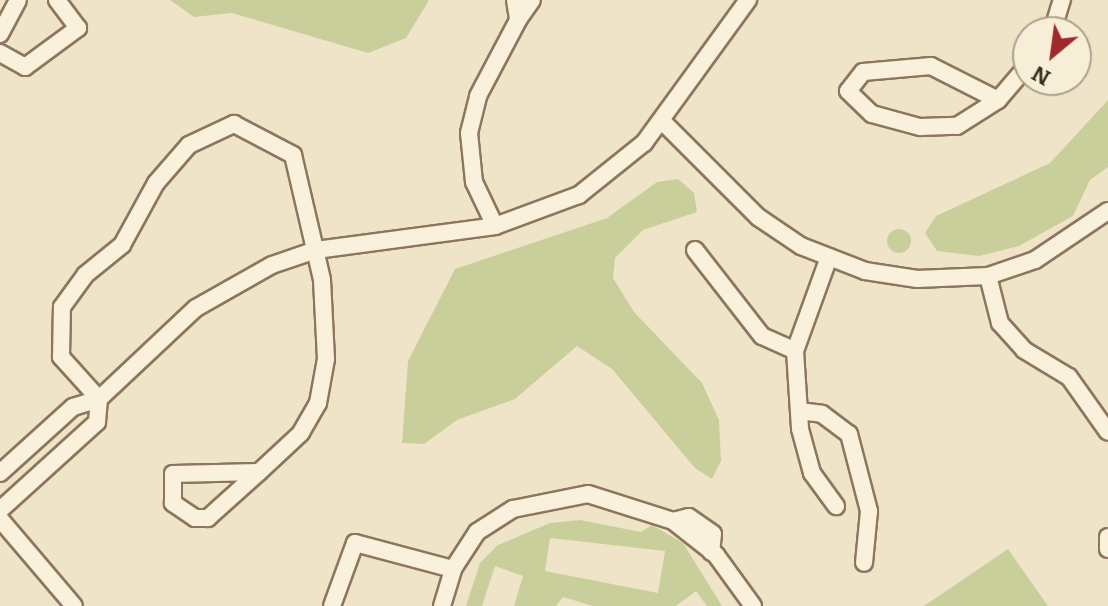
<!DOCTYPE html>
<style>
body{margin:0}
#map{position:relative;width:1108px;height:606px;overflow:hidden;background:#f0e4c8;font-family:Bitter,serif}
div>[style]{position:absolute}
.green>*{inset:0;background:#c9cf9b}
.round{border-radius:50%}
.roads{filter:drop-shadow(2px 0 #8d765c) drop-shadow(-2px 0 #8d765c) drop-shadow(0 2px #8d765c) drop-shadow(0 -2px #8d765c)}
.minor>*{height:16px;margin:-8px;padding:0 8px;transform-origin:8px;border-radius:8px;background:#faf1dc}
span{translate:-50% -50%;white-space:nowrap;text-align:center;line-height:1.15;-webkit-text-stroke:6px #f7eed8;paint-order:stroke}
.north{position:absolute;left:1012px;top:16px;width:80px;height:80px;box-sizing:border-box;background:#f7eed8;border:2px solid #ada18e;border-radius:50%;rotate:209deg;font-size:22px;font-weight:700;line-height:32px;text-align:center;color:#3d2e20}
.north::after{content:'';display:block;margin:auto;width:28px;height:36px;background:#9e2a2b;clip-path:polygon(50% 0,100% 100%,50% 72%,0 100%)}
</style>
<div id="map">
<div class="green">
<div style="clip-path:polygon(170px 0,428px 0,428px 2px,406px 38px,368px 53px,232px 13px,194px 17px)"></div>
<div style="clip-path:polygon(1108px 100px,1108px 167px,1090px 180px,1073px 216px,1019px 246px,979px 256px,937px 251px,925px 233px,936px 216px,1050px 163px)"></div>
<div style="clip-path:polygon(678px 179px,694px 193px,697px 212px,643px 230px,615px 258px,613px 278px,634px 312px,702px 383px,719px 420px,721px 461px,712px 479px,695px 468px,612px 369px,577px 346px,515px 399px,457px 420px,424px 444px,402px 443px,408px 361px,455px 269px,607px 218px,657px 182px)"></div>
<div class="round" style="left:887px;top:229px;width:24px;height:24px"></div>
<div style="clip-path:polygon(evenodd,580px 520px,641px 532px,652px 525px,683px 543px,722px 606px,707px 606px,696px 591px,676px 606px,593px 606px,563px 597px,556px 606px,514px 606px,523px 576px,495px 566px,482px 606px,466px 606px,480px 563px,498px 545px,550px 523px,580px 520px,550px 538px,665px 551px,658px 593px,545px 571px,550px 538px)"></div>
<div style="clip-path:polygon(1008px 549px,1048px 606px,924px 606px)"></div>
</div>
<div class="roads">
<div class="minor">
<div style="left:515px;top:0;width:20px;rotate:81deg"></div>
<div style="left:518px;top:20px;width:24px;rotate:-55deg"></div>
<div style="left:1052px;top:32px;width:34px;rotate:-73deg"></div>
<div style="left:0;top:34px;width:38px;rotate:-62deg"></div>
<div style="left:0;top:53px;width:29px;rotate:29deg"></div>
<div style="left:25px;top:67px;width:66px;rotate:-36.3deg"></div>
<div style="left:78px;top:28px;width:35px;rotate:-127deg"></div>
<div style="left:998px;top:100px;width:75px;rotate:-153.1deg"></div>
<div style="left:931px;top:66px;width:68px;rotate:175deg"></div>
<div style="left:863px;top:72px;width:24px;rotate:128deg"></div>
<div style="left:848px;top:91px;width:33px;rotate:44deg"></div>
<div style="left:872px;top:114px;width:50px;rotate:15.2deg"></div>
<div style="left:920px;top:127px;width:37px;rotate:-2deg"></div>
<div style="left:957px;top:126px;width:49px;rotate:-32.4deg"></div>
<div style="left:998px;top:100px;width:46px;rotate:-49.4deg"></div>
<div style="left:662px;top:121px;width:136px;rotate:45deg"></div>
<div style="left:758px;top:217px;width:52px;rotate:34deg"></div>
<div style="left:801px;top:246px;width:69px;rotate:21.3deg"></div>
<div style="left:865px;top:271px;width:53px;rotate:8.7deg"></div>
<div style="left:917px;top:279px;width:71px;rotate:-2.4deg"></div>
<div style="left:988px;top:276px;width:50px;rotate:-18.8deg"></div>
<div style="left:1035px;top:260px;width:88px;rotate:-33.9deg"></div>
<div style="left:495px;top:226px;width:49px;rotate:-115.5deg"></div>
<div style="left:474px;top:182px;width:49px;rotate:-95.8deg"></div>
<div style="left:469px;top:133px;width:38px;rotate:-76deg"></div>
<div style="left:478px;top:96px;width:86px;rotate:-62.2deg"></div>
<div style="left:695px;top:250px;width:109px;rotate:52.1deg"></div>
<div style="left:762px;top:336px;width:36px;rotate:24deg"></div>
<div style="left:829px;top:257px;width:100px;rotate:109.9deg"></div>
<div style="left:795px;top:351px;width:78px;rotate:86.3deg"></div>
<div style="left:800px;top:429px;width:46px;rotate:74.7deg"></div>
<div style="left:812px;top:473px;width:41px;rotate:54deg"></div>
<div style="left:988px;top:276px;width:49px;rotate:75.7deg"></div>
<div style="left:1000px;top:323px;width:36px;rotate:48deg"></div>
<div style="left:1024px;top:350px;width:52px;rotate:31deg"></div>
<div style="left:1069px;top:377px;width:67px;rotate:54.7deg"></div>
<div style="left:99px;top:399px;width:57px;rotate:-132.1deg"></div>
<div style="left:61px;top:357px;width:50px;rotate:-88.9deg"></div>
<div style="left:62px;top:307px;width:39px;rotate:-54deg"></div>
<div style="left:85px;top:275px;width:48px;rotate:-39deg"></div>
<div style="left:122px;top:245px;width:71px;rotate:-61.3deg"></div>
<div style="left:156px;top:183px;width:50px;rotate:-49deg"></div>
<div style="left:189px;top:145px;width:50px;rotate:-25deg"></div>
<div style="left:234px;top:124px;width:67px;rotate:27.7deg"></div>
<div style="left:293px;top:155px;width:128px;rotate:76.9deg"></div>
<div style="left:322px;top:280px;width:79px;rotate:87.1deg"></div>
<div style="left:326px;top:359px;width:45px;rotate:100.3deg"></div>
<div style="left:318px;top:403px;width:34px;rotate:120deg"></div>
<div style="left:301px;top:433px;width:57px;rotate:137.1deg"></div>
<div style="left:259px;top:472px;width:69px;rotate:138deg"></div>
<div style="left:208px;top:518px;width:13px;rotate:180deg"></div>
<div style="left:195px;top:518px;width:27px;rotate:-146deg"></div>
<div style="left:173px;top:503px;width:29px;rotate:-90deg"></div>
<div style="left:173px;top:474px;width:86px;rotate:-1.3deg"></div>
<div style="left:799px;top:411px;width:23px;rotate:7deg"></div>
<div style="left:822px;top:414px;width:34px;rotate:37deg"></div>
<div style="left:849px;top:434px;width:80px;rotate:75.4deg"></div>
<div style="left:869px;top:511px;width:52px;rotate:95.5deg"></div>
<div style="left:0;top:473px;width:98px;rotate:-42.1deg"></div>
<div style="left:73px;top:407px;width:27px;rotate:-17deg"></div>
<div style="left:99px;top:399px;width:133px;rotate:-43.2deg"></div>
<div style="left:196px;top:308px;width:87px;rotate:-29.5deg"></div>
<div style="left:272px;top:265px;width:46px;rotate:-18.8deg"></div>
<div style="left:316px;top:250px;width:181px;rotate:-7.6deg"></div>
<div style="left:495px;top:226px;width:90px;rotate:-20.3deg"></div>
<div style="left:579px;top:195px;width:83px;rotate:-38.7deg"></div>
<div style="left:644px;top:143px;width:177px;rotate:-54deg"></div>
<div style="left:0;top:510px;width:131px;rotate:-42.2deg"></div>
<div style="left:97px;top:422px;width:23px;rotate:-85deg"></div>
<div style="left:0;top:519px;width:114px;rotate:49.6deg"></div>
<div style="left:673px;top:521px;width:16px;rotate:-14deg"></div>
<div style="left:689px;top:517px;width:29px;rotate:35deg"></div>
<div style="left:713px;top:534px;width:18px;rotate:96deg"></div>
<div style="left:1108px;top:537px;width:12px;rotate:90deg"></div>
<div style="left:332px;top:606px;width:67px;rotate:-69.9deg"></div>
<div style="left:355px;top:543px;width:101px;rotate:14.9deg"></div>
<div style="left:442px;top:606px;width:39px;rotate:-73deg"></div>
<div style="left:453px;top:569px;width:44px;rotate:-57deg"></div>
<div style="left:477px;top:532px;width:43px;rotate:-32.6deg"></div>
<div style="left:513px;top:509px;width:76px;rotate:-11.3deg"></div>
<div style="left:588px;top:494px;width:89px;rotate:17.6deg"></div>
<div style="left:673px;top:521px;width:55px;rotate:38.3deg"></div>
<div style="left:716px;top:555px;width:63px;rotate:54deg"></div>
</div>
</div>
<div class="north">N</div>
</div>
